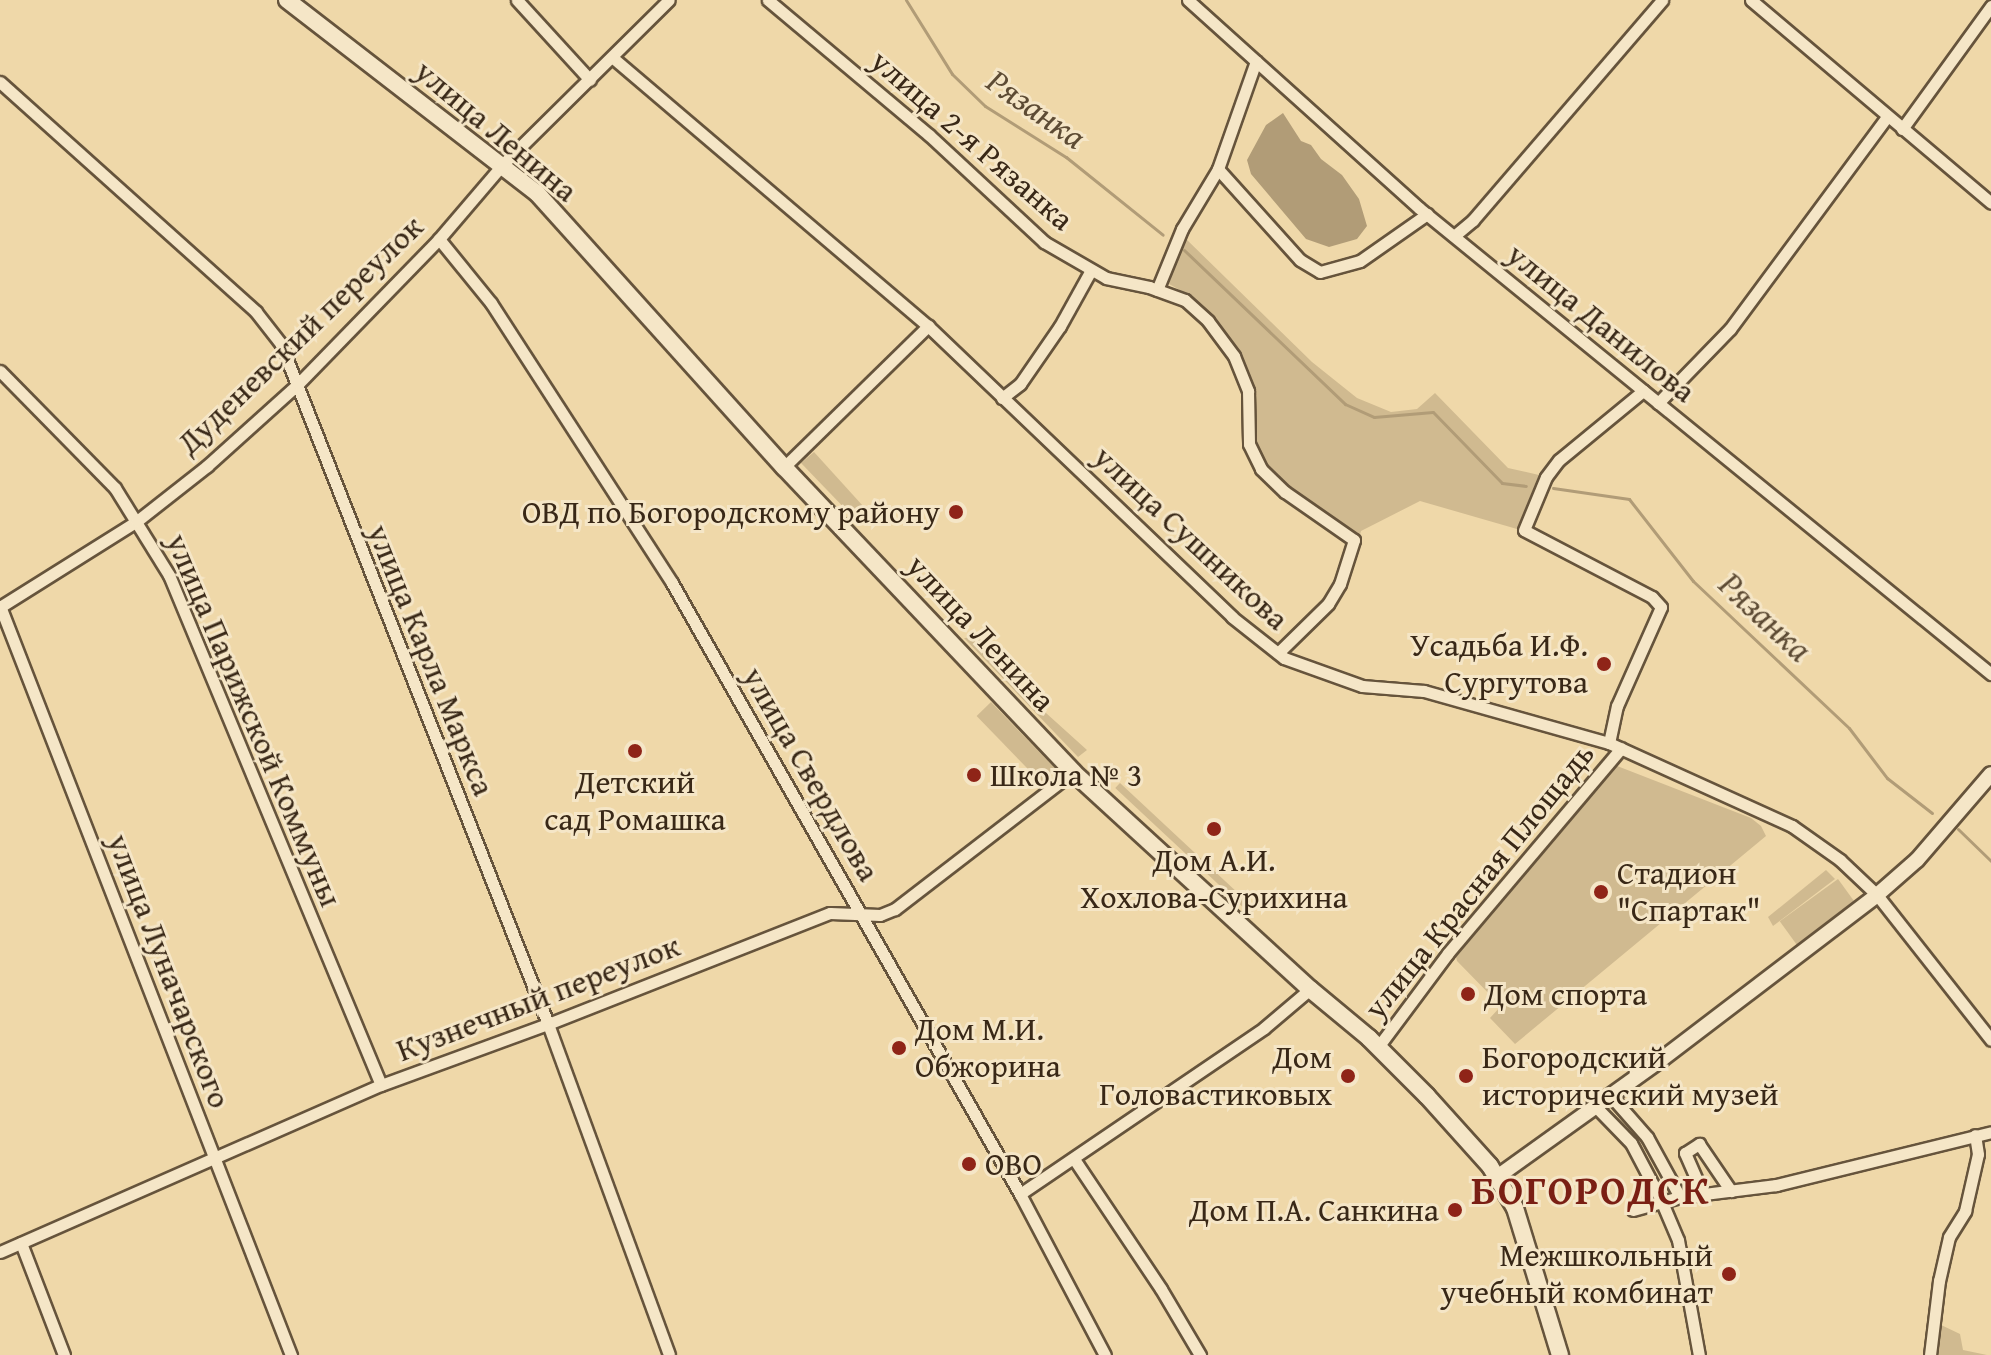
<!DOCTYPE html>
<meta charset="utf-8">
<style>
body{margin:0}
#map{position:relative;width:1991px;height:1355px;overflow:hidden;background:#efd8a9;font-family:"Gentium Book Plus",serif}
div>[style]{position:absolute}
.green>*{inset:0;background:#d0ba90;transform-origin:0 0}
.water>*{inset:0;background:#b19c77}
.stream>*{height:3px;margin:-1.5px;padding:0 1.5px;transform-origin:1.5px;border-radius:1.5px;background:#b19c77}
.roads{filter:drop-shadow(2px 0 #66543c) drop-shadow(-2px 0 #66543c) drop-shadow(0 2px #66543c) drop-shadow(0 -2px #66543c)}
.minor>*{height:11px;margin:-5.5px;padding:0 5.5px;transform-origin:5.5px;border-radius:5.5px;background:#f5e6c7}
.tertiary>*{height:14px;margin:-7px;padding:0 7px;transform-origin:7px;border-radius:7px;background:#f5e6c7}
.secondary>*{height:16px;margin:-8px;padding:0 8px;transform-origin:8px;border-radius:8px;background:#f5e6c7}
.dots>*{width:22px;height:22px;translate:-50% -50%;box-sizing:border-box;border:4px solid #f5e6c7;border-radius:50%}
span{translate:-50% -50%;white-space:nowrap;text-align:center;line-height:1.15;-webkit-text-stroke:6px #f5e6c7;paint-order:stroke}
.street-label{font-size:32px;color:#392817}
.poi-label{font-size:32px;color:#392817}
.right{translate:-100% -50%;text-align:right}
.left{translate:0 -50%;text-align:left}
.water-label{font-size:34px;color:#5d4b34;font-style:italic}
.district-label{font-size:40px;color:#7a1f14;font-weight:700;letter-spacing:2px}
</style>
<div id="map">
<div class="green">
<div style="clip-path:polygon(1184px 237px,1312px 362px,1357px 398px,1391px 412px,1417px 409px,1435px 393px,1508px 468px,1539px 475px,1517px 529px,1420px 501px,1361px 531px,1359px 538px,1287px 487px,1266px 464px,1255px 443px,1253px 391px,1240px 354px,1189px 295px,1169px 284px)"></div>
<div style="clip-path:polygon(814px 452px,863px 506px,853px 517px,801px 463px)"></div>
<div style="clip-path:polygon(981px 637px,1046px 713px,1087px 750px,1078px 757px,964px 638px)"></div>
<div style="left:991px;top:702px;width:93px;height:20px;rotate:46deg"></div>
<div style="clip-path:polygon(1612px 764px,1751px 818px,1761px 826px,1766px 836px,1515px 1044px,1490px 1018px,1501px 1006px,1457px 961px,1454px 949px)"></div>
<div style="left:1120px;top:783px;width:185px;height:7px;rotate:43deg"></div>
<div style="clip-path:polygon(1826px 870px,1835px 879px,1773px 926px,1768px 917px)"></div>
<div style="left:1838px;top:879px;width:29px;height:72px;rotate:54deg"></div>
<div style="clip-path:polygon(1939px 1324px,1960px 1334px,1963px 1350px,1987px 1355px,1934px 1355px)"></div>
</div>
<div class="water">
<div style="clip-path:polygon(1283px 113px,1301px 141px,1311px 145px,1321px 159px,1342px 175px,1359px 199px,1367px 226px,1357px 239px,1329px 247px,1306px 239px,1251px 174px,1247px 160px,1266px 125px)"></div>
</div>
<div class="stream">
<div style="left:906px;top:0;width:87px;rotate:58.1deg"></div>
<div style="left:952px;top:74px;width:46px;rotate:44.1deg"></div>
<div style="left:985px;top:106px;width:96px;rotate:32.2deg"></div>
<div style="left:1066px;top:157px;width:124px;rotate:38.8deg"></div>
<div style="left:1184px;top:250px;width:223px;rotate:43.7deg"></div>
<div style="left:1345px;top:404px;width:32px;rotate:24deg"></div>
<div style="left:1374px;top:417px;width:59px;rotate:-4.8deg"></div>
<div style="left:1433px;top:412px;width:99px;rotate:45.8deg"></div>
<div style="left:1502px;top:483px;width:24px;rotate:7deg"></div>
<div style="left:1553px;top:488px;width:77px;rotate:8.2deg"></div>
<div style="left:1629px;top:499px;width:104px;rotate:52deg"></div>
<div style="left:1693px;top:581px;width:214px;rotate:43.3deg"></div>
<div style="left:1849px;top:728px;width:63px;rotate:52.8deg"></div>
<div style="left:1887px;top:778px;width:57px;rotate:37.9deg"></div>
<div style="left:1958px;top:829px;width:46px;rotate:44.1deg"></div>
</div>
<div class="roads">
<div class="minor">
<div style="left:517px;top:0;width:108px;rotate:47.6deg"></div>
<div style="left:768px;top:0;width:210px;rotate:40deg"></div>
<div style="left:929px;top:135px;width:157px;rotate:42.9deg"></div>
<div style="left:1044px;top:242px;width:72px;rotate:30.1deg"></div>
<div style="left:1106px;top:278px;width:44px;rotate:11.8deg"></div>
<div style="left:1149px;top:287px;width:38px;rotate:20deg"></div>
<div style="left:1185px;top:300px;width:31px;rotate:42deg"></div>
<div style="left:1208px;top:321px;width:44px;rotate:53.4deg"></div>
<div style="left:1234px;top:356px;width:38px;rotate:68deg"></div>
<div style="left:1248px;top:391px;width:53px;rotate:88.9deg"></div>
<div style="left:1249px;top:444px;width:28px;rotate:64deg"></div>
<div style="left:1261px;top:469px;width:33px;rotate:44deg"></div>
<div style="left:1285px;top:492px;width:84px;rotate:34.8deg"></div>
<div style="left:1354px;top:540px;width:46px;rotate:107.7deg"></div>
<div style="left:1340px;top:584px;width:23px;rotate:121deg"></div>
<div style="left:1328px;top:604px;width:70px;rotate:135.6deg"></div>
<div style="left:1188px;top:0;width:311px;rotate:42deg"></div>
<div style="left:1419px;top:208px;width:738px;rotate:39.17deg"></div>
<div style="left:1751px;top:0;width:314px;rotate:40.2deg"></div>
<div style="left:613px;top:58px;width:414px;rotate:40.4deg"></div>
<div style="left:928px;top:326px;width:421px;rotate:43.7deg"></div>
<div style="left:1232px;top:617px;width:66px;rotate:38.3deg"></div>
<div style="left:1284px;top:658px;width:83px;rotate:19.7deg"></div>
<div style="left:1362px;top:686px;width:62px;rotate:4.6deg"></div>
<div style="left:1424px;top:691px;width:192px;rotate:15.7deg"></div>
<div style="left:1609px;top:743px;width:201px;rotate:24.4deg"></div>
<div style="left:1792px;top:826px;width:59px;rotate:35.3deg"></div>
<div style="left:1840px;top:860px;width:51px;rotate:43.4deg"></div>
<div style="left:1877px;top:895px;width:184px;rotate:51.8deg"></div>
<div style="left:0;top:82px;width:344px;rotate:41.9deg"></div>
<div style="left:256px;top:312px;width:41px;rotate:52deg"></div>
<div style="left:281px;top:344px;width:731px;rotate:68.56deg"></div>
<div style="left:548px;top:1024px;width:352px;rotate:69.9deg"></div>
<div style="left:1902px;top:129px;width:152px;rotate:-54.1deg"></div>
<div style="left:1218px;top:169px;width:122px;rotate:48deg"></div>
<div style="left:1300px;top:260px;width:23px;rotate:31deg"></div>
<div style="left:1320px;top:272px;width:41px;rotate:-15.4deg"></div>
<div style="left:1360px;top:261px;width:82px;rotate:-35deg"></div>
<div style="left:1454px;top:236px;width:25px;rotate:-40deg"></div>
<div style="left:1473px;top:220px;width:290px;rotate:-49.3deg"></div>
<div style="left:439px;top:239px;width:82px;rotate:50.9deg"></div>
<div style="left:491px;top:303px;width:333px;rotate:57.1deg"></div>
<div style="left:672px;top:583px;width:703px;rotate:60.34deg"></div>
<div style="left:1020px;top:1194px;width:182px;rotate:62.2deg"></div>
<div style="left:1157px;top:290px;width:66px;rotate:-67.7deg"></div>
<div style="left:1182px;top:229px;width:70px;rotate:-59deg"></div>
<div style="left:1218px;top:169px;width:114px;rotate:-70.6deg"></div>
<div style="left:0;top:371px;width:164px;rotate:45.5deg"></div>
<div style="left:115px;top:488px;width:102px;rotate:58.2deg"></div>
<div style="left:169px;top:575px;width:552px;rotate:67.43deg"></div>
<div style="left:1002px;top:398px;width:23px;rotate:-38deg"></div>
<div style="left:1020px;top:384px;width:70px;rotate:-55.4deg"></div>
<div style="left:1060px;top:326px;width:64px;rotate:-61deg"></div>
<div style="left:1658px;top:403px;width:103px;rotate:-45.8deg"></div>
<div style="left:1730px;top:329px;width:264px;rotate:-53.5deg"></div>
<div style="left:784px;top:467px;width:202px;rotate:-44.4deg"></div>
<div style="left:0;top:606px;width:804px;rotate:68.77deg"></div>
<div style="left:0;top:607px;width:162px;rotate:-32.1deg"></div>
<div style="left:137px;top:521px;width:89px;rotate:-38.2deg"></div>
<div style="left:207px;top:466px;width:122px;rotate:-42deg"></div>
<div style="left:298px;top:384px;width:202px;rotate:-45.8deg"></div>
<div style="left:439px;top:239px;width:99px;rotate:-49.5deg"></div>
<div style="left:503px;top:164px;width:233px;rotate:-44.7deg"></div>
<div style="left:1609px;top:743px;width:38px;rotate:-78deg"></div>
<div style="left:1617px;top:706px;width:108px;rotate:-66deg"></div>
<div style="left:1661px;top:607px;width:13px;rotate:-132deg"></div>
<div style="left:1652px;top:597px;width:144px;rotate:-152.4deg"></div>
<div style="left:1524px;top:530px;width:57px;rotate:-67.5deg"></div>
<div style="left:1546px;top:477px;width:21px;rotate:-53deg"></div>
<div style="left:1559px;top:460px;width:109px;rotate:-39.4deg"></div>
<div style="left:1378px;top:1047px;width:117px;rotate:-53.3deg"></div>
<div style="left:1448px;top:953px;width:268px;rotate:-49.8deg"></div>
<div style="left:1611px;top:1096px;width:55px;rotate:48.7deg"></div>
<div style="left:1647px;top:1137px;width:68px;rotate:61.2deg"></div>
<div style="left:1596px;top:1107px;width:50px;rotate:45.8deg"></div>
<div style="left:1631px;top:1143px;width:64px;rotate:62.2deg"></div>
<div style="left:1661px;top:1200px;width:43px;rotate:67deg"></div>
<div style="left:1678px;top:1240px;width:117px;rotate:79.7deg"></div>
<div style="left:1074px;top:1159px;width:156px;rotate:56.2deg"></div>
<div style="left:1161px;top:1289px;width:77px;rotate:59.4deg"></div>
<div style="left:1020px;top:1194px;width:295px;rotate:-34.2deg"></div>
<div style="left:1264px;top:1028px;width:60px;rotate:-40.3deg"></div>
<div style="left:1703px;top:1194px;width:45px;rotate:-113.7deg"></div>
<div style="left:1685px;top:1153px;width:17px;rotate:-33deg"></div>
<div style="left:1699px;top:1144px;width:57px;rotate:55.8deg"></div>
<div style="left:1633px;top:1210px;width:49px;rotate:-15.5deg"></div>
<div style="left:1680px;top:1197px;width:97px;rotate:-7.1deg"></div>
<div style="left:1776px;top:1185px;width:221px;rotate:-13.8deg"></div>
<div style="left:21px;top:1243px;width:120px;rotate:69deg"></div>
<div style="left:0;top:1252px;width:416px;rotate:-23.7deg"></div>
<div style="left:381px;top:1085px;width:178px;rotate:-20.1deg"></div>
<div style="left:548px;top:1024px;width:303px;rotate:-21.5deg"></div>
<div style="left:830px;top:913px;width:50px;rotate:2.3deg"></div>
<div style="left:880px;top:915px;width:16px;rotate:-22deg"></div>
<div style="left:895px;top:909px;width:225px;rotate:-37.6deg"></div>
<div style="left:1930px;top:1355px;width:75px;rotate:-83.1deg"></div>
<div style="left:1939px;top:1281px;width:45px;rotate:-77.2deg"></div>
<div style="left:1949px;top:1237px;width:31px;rotate:-58deg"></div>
<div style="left:1965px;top:1211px;width:58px;rotate:-77.2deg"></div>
<div style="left:1978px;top:1154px;width:19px;rotate:-99deg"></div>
</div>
<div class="tertiary">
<div style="left:1497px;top:1177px;width:203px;rotate:-35.6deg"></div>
<div style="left:1662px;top:1059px;width:270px;rotate:-37.3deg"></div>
<div style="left:1877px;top:895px;width:53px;rotate:-41.2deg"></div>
<div style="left:1917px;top:860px;width:113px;rotate:-49.3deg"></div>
</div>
<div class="secondary">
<div style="left:287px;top:0;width:316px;rotate:37.7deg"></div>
<div style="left:537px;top:193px;width:369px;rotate:48deg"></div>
<div style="left:784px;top:467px;width:420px;rotate:46.5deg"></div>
<div style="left:1073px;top:772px;width:321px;rotate:42.5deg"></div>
<div style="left:1310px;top:989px;width:77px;rotate:39.7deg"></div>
<div style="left:1369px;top:1038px;width:82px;rotate:45deg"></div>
<div style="left:1427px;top:1096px;width:94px;rotate:48deg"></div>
<div style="left:1490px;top:1166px;width:49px;rotate:59.2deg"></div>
<div style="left:1515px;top:1208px;width:154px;rotate:73deg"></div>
</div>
</div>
<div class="dots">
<div style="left:956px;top:512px;background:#8f2418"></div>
<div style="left:1604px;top:664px;background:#8f2418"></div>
<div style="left:635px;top:751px;background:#8f2418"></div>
<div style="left:974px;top:775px;background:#8f2418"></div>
<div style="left:1214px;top:829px;background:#8f2418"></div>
<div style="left:1601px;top:892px;background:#8f2418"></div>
<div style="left:1468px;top:994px;background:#8f2418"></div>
<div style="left:899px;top:1048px;background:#8f2418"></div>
<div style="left:1348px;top:1076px;background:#8f2418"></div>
<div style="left:1466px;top:1076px;background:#8f2418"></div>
<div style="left:969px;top:1164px;background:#8f2418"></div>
<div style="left:1455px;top:1210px;background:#8f2418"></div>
<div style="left:1729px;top:1274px;background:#8f2418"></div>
</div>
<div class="street-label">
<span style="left:496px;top:131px;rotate:40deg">улица Ленина</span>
<span style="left:972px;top:140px;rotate:41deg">улица 2-я Рязанка</span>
<span style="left:1601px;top:323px;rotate:39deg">улица Данилова</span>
<span style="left:300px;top:335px;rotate:-44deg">Дуденевский переулок</span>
<span style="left:1191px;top:538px;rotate:43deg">улица Сушникова</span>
<span style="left:981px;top:633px;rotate:47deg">улица Ленина</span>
<span style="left:431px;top:660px;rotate:68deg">улица Карла Маркса</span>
<span style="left:254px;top:720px;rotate:67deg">улица Парижской Коммуны</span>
<span style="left:811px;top:774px;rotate:60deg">улица Свердлова</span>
<span style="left:1479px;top:881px;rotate:-51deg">улица Красная Площадь</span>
<span style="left:169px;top:971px;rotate:69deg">улица Луначарского</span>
<span style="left:538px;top:998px;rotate:-21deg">Кузнечный переулок</span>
</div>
<div class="poi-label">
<span class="right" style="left:940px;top:512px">ОВД по Богородскому району</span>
<span class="right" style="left:1588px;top:664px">Усадьба И.Ф.<br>Сургутова</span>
<span class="left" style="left:990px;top:775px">Школа № 3</span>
<span style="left:635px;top:801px">Детский<br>сад Ромашка</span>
<span style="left:1214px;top:879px">Дом А.И.<br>Хохлова-Сурихина</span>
<span class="left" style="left:1617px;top:892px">Стадион<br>"Спартак"</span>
<span class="left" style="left:1484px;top:994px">Дом спорта</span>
<span class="left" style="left:915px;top:1048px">Дом М.И.<br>Обжорина</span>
<span class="right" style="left:1332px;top:1076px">Дом<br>Головастиковых</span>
<span class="left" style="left:1482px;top:1076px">Богородский<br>исторический музей</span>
<span class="left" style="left:985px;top:1164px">ОВО</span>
<span class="right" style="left:1439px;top:1210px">Дом П.А. Санкина</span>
<span class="right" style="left:1713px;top:1274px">Межшкольный<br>учебный комбинат</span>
</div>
<div class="water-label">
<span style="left:1037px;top:108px;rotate:35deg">Рязанка</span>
<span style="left:1766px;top:616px;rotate:43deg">Рязанка</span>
</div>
<div class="district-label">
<span style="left:1591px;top:1190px">БОГОРОДСК</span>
</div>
</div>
